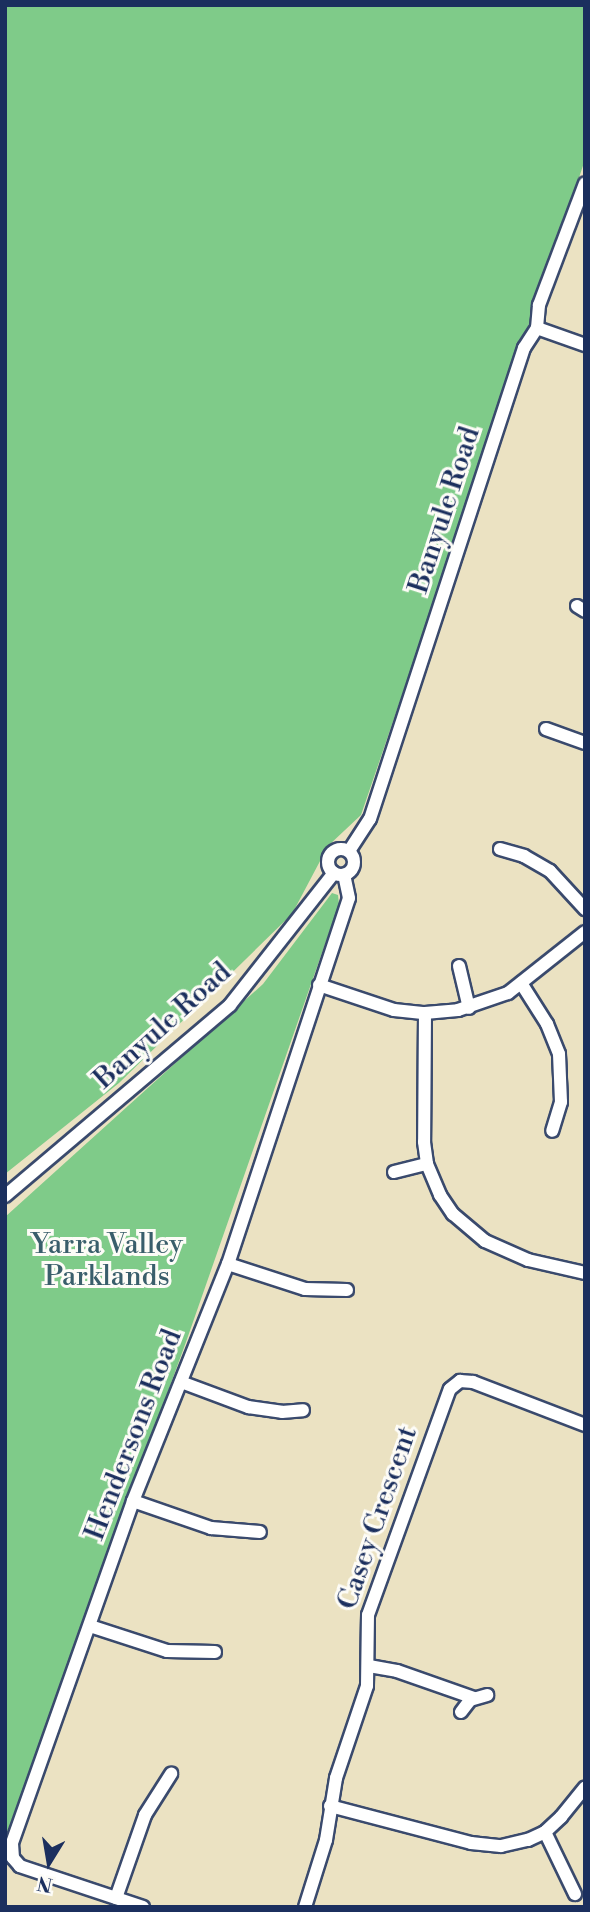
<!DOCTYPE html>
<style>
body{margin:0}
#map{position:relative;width:590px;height:1912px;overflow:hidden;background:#ebe2c2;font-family:"Libre Bodoni",serif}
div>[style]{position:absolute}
.green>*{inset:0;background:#7fcb89}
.roads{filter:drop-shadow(2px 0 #3a4a6d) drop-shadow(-2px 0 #3a4a6d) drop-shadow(0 2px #3a4a6d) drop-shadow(0 -2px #3a4a6d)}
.minor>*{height:12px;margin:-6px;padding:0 6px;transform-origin:6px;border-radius:6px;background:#fff}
.minor>.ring{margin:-6px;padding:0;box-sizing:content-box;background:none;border:12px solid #fff;border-radius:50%}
span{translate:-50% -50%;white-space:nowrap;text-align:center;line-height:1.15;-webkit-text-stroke:6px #fdfcf7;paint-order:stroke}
.street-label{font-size:28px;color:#1b2f5e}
.park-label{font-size:28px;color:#395e6b}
.frame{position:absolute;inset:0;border:7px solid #1b2f5e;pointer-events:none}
.north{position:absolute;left:14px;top:1828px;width:70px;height:70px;-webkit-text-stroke:5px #fdfcf7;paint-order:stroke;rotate:191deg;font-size:19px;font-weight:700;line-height:28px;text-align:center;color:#1b2f5e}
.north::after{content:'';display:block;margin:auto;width:24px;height:32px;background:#1b2f5e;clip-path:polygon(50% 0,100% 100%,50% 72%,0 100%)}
</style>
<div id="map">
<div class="green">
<div style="clip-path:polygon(5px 5px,585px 5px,585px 160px,361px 815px,328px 846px,292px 914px,119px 1083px,5px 1174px)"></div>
<div style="clip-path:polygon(332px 893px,338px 895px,339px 904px,186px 1342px,5px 1838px,5px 1217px,263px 984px)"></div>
</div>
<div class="roads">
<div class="minor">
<div style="left:537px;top:328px;width:51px;rotate:19.5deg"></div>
<div style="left:577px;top:606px;width:9px;rotate:32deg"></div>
<div style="left:546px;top:729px;width:41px;rotate:19.7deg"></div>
<div class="ring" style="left:328px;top:849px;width:14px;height:14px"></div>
<div style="left:500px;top:849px;width:25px;rotate:16deg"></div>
<div style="left:524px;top:856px;width:30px;rotate:30deg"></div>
<div style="left:550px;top:871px;width:52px;rotate:47.4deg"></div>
<div style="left:349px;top:851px;width:38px;rotate:-57deg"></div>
<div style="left:370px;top:819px;width:496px;rotate:-71.9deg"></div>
<div style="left:524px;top:348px;width:24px;rotate:-57deg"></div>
<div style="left:537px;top:328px;width:23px;rotate:-85deg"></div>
<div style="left:539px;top:305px;width:130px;rotate:-69.3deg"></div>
<div style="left:459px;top:966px;width:43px;rotate:76.6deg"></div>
<div style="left:521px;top:983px;width:49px;rotate:57.6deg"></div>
<div style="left:547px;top:1024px;width:32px;rotate:68deg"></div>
<div style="left:559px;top:1054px;width:48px;rotate:87.6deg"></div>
<div style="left:561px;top:1102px;width:30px;rotate:107deg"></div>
<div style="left:319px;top:985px;width:79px;rotate:18.4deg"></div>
<div style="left:394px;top:1010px;width:31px;rotate:6deg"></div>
<div style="left:425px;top:1013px;width:33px;rotate:-5deg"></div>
<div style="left:458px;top:1010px;width:53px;rotate:-18.8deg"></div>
<div style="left:508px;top:993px;width:98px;rotate:-38.4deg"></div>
<div style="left:425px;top:1013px;width:129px;rotate:90.4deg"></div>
<div style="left:424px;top:1142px;width:22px;rotate:82deg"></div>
<div style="left:427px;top:1164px;width:34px;rotate:67deg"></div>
<div style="left:440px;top:1195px;width:23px;rotate:56deg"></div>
<div style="left:453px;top:1214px;width:42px;rotate:40.2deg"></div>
<div style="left:485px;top:1241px;width:47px;rotate:23.8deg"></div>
<div style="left:528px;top:1260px;width:58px;rotate:12.8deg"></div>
<div style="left:394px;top:1172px;width:34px;rotate:-14deg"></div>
<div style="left:5px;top:1196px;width:295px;rotate:-40.3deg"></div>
<div style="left:230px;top:1005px;width:168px;rotate:-51.8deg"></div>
<div style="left:228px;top:1264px;width:81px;rotate:18deg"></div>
<div style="left:305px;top:1289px;width:42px;rotate:1.4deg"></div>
<div style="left:181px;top:1382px;width:72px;rotate:20.5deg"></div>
<div style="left:248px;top:1407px;width:34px;rotate:8deg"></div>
<div style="left:282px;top:1412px;width:21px;rotate:-5deg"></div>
<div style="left:133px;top:1501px;width:83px;rotate:19.1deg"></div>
<div style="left:211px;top:1528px;width:49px;rotate:4.7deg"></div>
<div style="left:90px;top:1626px;width:81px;rotate:18deg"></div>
<div style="left:167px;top:1651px;width:48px;rotate:1.2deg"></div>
<div style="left:369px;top:1666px;width:28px;rotate:10deg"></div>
<div style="left:397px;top:1671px;width:82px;rotate:19.3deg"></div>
<div style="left:461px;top:1712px;width:15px;rotate:-53deg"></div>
<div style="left:470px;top:1700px;width:18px;rotate:-16deg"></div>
<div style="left:330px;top:1806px;width:146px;rotate:14.7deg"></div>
<div style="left:471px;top:1843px;width:30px;rotate:6deg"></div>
<div style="left:501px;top:1846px;width:28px;rotate:-13deg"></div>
<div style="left:528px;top:1840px;width:19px;rotate:-25deg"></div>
<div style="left:545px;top:1832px;width:22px;rotate:-43deg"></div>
<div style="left:561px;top:1817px;width:38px;rotate:-51deg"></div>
<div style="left:545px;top:1832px;width:69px;rotate:64.2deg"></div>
<div style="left:116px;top:1898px;width:88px;rotate:-70.7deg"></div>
<div style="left:145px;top:1815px;width:49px;rotate:-57.6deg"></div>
<div style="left:143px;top:1907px;width:130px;rotate:-161.6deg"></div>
<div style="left:20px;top:1866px;width:11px;rotate:-131deg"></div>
<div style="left:13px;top:1858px;width:15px;rotate:-94deg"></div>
<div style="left:12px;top:1843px;width:363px;rotate:-70.5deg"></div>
<div style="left:133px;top:1501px;width:255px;rotate:-68.2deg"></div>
<div style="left:228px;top:1264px;width:385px;rotate:-71.7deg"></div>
<div style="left:349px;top:898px;width:24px;rotate:-102deg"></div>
<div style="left:305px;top:1907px;width:70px;rotate:-72.6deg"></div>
<div style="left:326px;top:1840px;width:63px;rotate:-80.8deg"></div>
<div style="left:336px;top:1778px;width:97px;rotate:-71.4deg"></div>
<div style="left:367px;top:1686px;width:71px;rotate:-89.2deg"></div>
<div style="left:368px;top:1615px;width:240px;rotate:-70.1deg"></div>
<div style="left:450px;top:1389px;width:13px;rotate:-39deg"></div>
<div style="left:460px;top:1381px;width:13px;rotate:4deg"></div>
<div style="left:473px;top:1382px;width:120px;rotate:21deg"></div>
</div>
</div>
<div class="street-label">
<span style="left:445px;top:510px;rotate:-72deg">Banyule Road</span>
<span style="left:163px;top:1026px;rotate:-42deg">Banyule Road</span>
<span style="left:134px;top:1435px;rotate:-69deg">Hendersons Road</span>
<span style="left:378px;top:1518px;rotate:-71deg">Casey Crescent</span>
</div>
<div class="park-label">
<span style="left:107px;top:1261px">Yarra Valley<br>Parklands</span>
</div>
<div class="frame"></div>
<div class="north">N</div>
</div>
